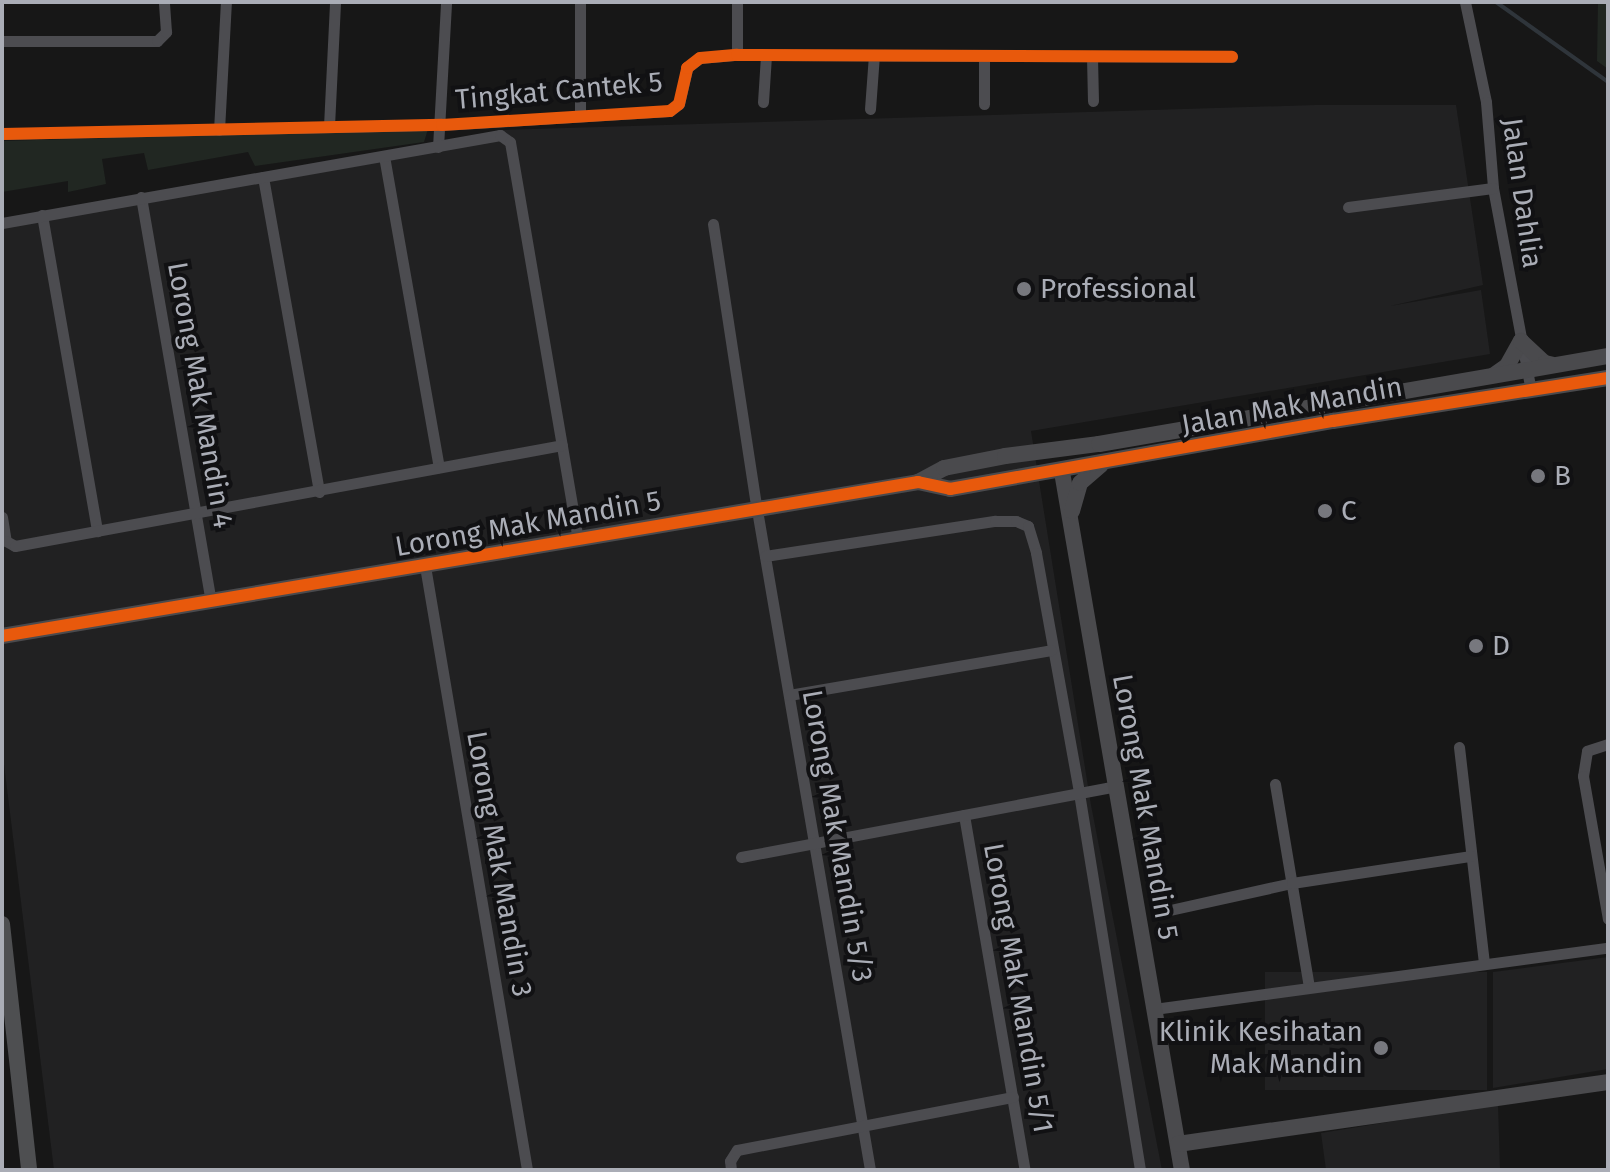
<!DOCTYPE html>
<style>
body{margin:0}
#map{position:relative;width:1610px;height:1172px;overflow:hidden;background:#171717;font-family:"Fira Sans",sans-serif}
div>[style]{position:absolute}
.built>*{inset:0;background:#212122;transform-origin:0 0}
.green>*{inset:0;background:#212722}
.stream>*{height:4px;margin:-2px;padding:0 2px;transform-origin:2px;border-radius:2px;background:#2f353b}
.street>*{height:11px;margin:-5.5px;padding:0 5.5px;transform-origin:5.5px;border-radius:5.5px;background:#4c4c50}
.secondary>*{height:16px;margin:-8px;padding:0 8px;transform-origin:8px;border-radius:8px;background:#4a4a4d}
.primary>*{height:16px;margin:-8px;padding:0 8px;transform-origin:8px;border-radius:8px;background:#4e4f51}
.cycleway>*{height:12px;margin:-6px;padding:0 6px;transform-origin:6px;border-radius:6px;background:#e8590c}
.dots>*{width:22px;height:22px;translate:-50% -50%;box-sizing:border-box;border:4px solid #111113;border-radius:50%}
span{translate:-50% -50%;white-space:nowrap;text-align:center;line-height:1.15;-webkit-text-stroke:8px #111113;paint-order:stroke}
.street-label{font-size:28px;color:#aaadb6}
.poi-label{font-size:28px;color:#aaadb6}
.left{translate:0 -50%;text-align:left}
.right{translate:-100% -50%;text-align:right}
.frame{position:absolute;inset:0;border:4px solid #aaadb6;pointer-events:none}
</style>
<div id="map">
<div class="built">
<div style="clip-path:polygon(1316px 105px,1456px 105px,1483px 285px,1390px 306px,1481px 290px,1490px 354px,1031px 431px,1091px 805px,1162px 1170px,54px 1170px,2px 748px,2px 221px,502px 130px)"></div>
<div style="clip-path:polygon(1608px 957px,1608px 1069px,1493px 1088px,1493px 972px)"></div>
<div style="left:1487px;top:972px;width:118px;height:222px;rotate:90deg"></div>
<div style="clip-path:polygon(1498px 1104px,1500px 1170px,1326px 1170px,1321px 1133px)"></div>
</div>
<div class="green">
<div style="clip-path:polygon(1598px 2px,1608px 2px,1608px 69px,1597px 61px)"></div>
<div style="clip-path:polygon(428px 129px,424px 142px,255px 166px,248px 152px,148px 170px,144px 153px,102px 159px,106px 184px,68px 192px,68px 181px,2px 192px,2px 141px)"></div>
</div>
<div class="stream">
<div style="left:1496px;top:2px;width:138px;rotate:35.5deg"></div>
</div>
<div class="street">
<div style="left:580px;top:2px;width:114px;rotate:90deg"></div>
<div style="left:737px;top:2px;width:53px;rotate:90deg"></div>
<div style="left:1465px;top:2px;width:102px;rotate:78.1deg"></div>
<div style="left:1486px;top:102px;width:86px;rotate:85.3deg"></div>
<div style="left:1493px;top:188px;width:207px;rotate:79.4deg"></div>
<div style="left:2px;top:41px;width:155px"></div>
<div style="left:157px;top:41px;width:13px;rotate:-45deg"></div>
<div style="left:166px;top:32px;width:30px;rotate:-94deg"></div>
<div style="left:1092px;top:57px;width:44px;rotate:88.7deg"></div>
<div style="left:763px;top:102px;width:47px;rotate:-86.3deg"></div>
<div style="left:984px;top:104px;width:48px;rotate:-90deg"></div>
<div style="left:870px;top:109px;width:54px;rotate:-85.8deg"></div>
<div style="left:329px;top:126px;width:124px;rotate:-87.2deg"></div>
<div style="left:219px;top:130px;width:128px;rotate:-86.9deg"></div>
<div style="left:2px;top:134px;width:440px;rotate:-1.2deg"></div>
<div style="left:442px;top:125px;width:228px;rotate:-3.5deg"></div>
<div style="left:670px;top:111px;width:11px;rotate:-38deg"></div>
<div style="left:679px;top:104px;width:37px;rotate:-77deg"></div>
<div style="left:687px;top:68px;width:16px;rotate:-38deg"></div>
<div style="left:700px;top:58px;width:37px;rotate:-5deg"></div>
<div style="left:737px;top:55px;width:495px;rotate:0.2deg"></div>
<div style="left:438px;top:147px;width:145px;rotate:-86.8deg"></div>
<div style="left:384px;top:156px;width:316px;rotate:80deg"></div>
<div style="left:263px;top:177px;width:320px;rotate:79.9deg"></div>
<div style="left:141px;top:197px;width:410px;rotate:80.2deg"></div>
<div style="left:1348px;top:207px;width:146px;rotate:-7.5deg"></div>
<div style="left:42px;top:215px;width:321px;rotate:80.1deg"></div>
<div style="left:2px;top:223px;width:506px;rotate:-10.02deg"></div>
<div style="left:500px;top:135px;width:12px;rotate:35deg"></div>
<div style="left:510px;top:142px;width:404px;rotate:80.3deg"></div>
<div style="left:713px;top:224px;width:289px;rotate:81.3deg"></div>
<div style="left:757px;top:510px;width:670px;rotate:80.28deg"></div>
<div style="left:2px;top:517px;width:24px;rotate:81deg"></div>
<div style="left:6px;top:541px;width:10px;rotate:29deg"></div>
<div style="left:15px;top:546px;width:556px;rotate:-10.46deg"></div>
<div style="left:765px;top:556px;width:233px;rotate:-8.7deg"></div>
<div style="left:995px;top:521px;width:21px"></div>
<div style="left:1016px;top:521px;width:13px;rotate:23deg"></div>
<div style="left:1028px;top:526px;width:28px;rotate:73deg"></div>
<div style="left:1036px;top:553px;width:244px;rotate:79.8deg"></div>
<div style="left:1079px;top:793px;width:382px;rotate:80.8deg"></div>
<div style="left:425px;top:566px;width:613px;rotate:80.41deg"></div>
<div style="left:789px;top:695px;width:266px;rotate:-9.7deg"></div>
<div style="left:1608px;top:744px;width:22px;rotate:162deg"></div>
<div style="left:1587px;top:751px;width:25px;rotate:99deg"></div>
<div style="left:1583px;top:776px;width:145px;rotate:80.1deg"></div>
<div style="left:1459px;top:747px;width:217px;rotate:83.4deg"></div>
<div style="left:1275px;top:784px;width:206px;rotate:80.5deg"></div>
<div style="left:964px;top:815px;width:360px;rotate:80.3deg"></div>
<div style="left:741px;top:857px;width:381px;rotate:-10.7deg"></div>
<div style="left:1161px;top:912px;width:134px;rotate:-12.5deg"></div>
<div style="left:1292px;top:883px;width:181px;rotate:-8.6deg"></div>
<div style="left:1154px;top:1009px;width:458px;rotate:-7.7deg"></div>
<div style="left:731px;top:1170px;width:9px;rotate:-96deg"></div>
<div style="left:730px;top:1161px;width:13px;rotate:-58deg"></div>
<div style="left:737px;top:1150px;width:281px;rotate:-10.9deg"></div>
</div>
<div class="secondary">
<div style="left:1494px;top:375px;width:16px;rotate:-35deg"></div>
<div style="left:1507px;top:366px;width:29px;rotate:-61deg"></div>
<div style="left:1521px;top:341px;width:33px;rotate:43deg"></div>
<div style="left:1545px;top:363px;width:9px;rotate:13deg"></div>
<div style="left:1062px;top:472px;width:708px;rotate:80.25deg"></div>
<div style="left:918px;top:482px;width:30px;rotate:-28deg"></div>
<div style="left:944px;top:468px;width:62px;rotate:-11.1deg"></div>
<div style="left:1005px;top:456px;width:95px;rotate:-7.3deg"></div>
<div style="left:1099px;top:444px;width:517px;rotate:-9.81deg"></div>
<div style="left:1072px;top:511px;width:29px;rotate:-74deg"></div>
<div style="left:1080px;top:483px;width:28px;rotate:-41deg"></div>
<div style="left:2px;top:636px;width:929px;rotate:-9.54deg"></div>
<div style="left:918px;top:482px;width:33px;rotate:12deg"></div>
<div style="left:950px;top:489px;width:389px;rotate:-10.1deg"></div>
<div style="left:1333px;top:421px;width:278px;rotate:-8.9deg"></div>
<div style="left:1178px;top:1144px;width:434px;rotate:-8.2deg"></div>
</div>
<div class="primary">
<div style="left:2px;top:924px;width:247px;rotate:83.7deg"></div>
</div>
<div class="cycleway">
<div style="left:2px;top:134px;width:440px;rotate:-1.2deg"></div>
<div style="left:442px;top:125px;width:228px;rotate:-3.5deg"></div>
<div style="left:670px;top:111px;width:11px;rotate:-38deg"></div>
<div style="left:679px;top:104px;width:37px;rotate:-77deg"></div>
<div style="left:687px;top:68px;width:16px;rotate:-38deg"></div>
<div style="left:700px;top:58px;width:37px;rotate:-5deg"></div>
<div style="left:737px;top:55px;width:495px;rotate:0.2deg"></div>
<div style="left:2px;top:636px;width:929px;rotate:-9.54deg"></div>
<div style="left:918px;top:482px;width:33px;rotate:12deg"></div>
<div style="left:950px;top:489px;width:389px;rotate:-10.1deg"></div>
<div style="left:1333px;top:421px;width:278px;rotate:-8.9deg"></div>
</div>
<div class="dots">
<div style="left:1024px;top:289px;background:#77787e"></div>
<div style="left:1538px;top:476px;background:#77787e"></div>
<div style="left:1325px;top:511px;background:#77787e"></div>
<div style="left:1476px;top:646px;background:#77787e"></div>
<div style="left:1381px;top:1048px;background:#77787e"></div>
</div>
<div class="street-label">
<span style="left:559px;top:91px;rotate:-5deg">Tingkat Cantek 5</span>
<span style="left:1522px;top:193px;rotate:82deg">Jalan Dahlia</span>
<span style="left:200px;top:395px;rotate:80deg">Lorong Mak Mandin 4</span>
<span style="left:1292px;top:406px;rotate:-10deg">Jalan Mak Mandin</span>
<span style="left:528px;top:524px;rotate:-10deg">Lorong Mak Mandin 5</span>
<span style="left:1145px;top:807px;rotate:80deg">Lorong Mak Mandin 5</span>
<span style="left:837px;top:836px;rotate:80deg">Lorong Mak Mandin 5/3</span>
<span style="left:499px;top:864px;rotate:80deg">Lorong Mak Mandin 3</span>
<span style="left:1018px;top:988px;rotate:80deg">Lorong Mak Mandin 5/1</span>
</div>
<div class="poi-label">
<span class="left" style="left:1040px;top:289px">Professional</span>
<span class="left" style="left:1554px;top:476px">B</span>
<span class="left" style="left:1341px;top:511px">C</span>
<span class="left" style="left:1492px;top:646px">D</span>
<span class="right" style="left:1363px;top:1048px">Klinik Kesihatan<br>Mak Mandin</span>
</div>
<div class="frame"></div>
</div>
